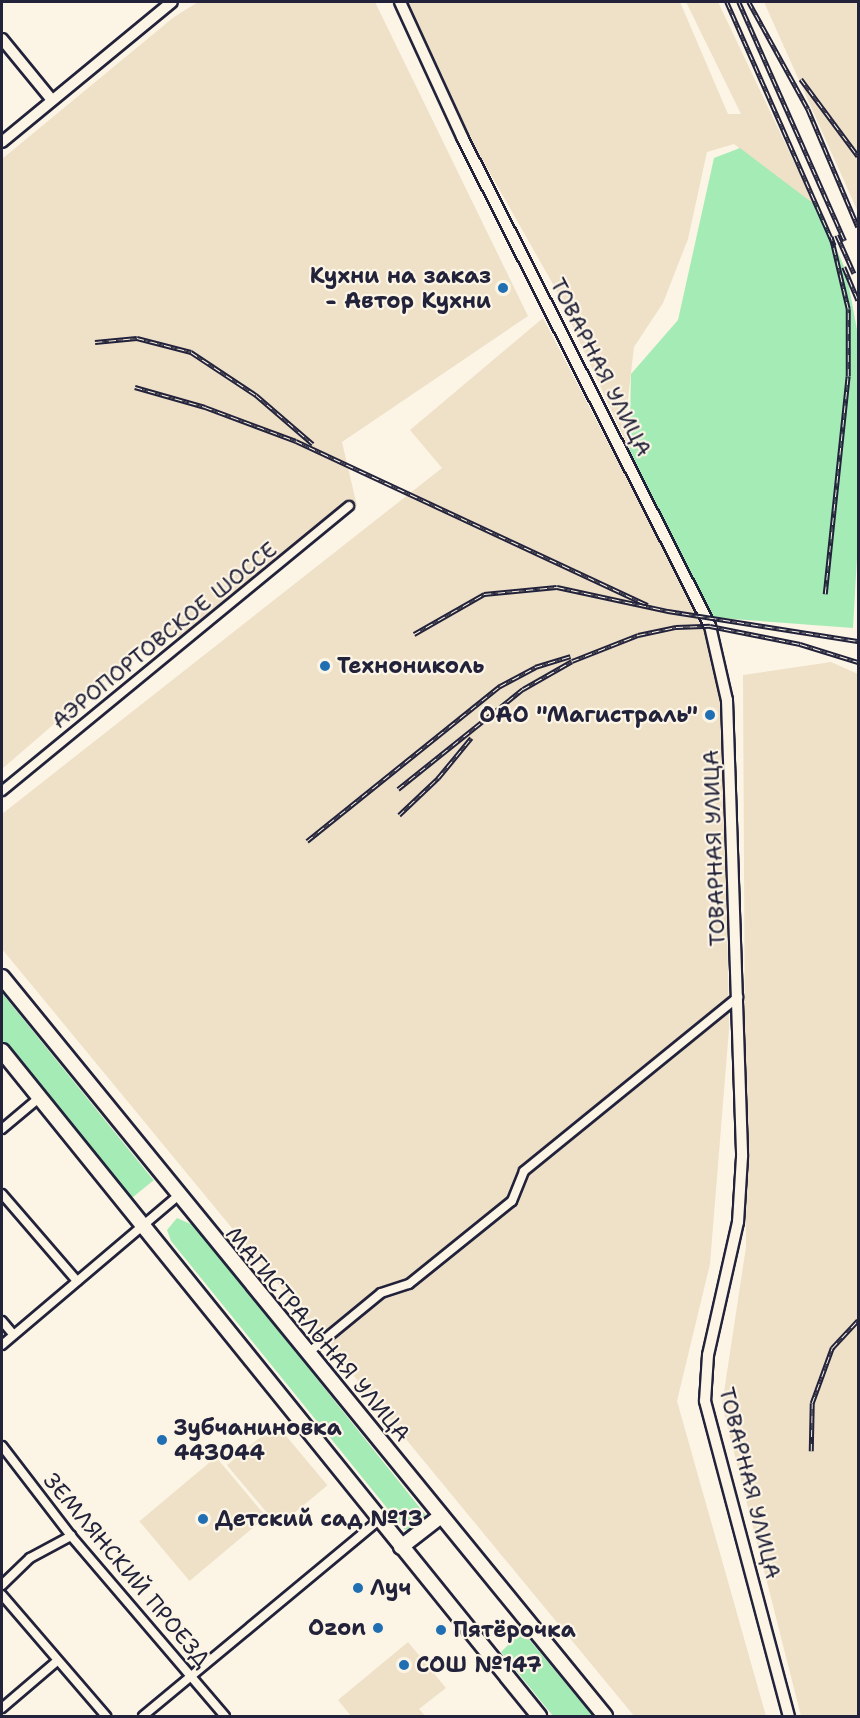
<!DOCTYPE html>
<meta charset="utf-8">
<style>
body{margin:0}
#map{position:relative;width:860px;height:1718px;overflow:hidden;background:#fcf5e5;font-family:"Shantell Sans",sans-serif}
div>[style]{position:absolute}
.built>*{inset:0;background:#efe0c8;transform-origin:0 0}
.green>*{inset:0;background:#a5ebb6;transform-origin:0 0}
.roads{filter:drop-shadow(2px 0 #22223b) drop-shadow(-2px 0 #22223b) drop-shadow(0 2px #22223b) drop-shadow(0 -2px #22223b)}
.minor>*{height:8px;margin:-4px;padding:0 4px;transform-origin:4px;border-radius:4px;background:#fcf5e5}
.tertiary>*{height:10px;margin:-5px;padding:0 5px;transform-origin:5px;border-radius:5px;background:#fcf5e5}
.primary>*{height:14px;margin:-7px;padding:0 7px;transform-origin:7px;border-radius:7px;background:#fcf5e5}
.rail>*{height:4.5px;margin-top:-2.25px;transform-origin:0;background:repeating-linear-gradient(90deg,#fcf5e5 0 7px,#22223b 0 14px);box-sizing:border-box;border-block:2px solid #22223b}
.dots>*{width:16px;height:16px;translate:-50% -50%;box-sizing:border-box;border:3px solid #fcf5e5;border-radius:50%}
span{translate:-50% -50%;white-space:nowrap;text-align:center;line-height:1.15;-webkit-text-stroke:4.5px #fcf5e5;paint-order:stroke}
.poi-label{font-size:22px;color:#22223b;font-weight:700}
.right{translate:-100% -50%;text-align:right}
.left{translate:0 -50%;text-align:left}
.street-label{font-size:22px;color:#22223b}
.frame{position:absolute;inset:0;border:3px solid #22223b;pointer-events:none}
</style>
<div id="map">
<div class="built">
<div style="clip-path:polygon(198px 2px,375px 2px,528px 316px,342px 442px,357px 506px,189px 646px,172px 630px,142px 648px,2px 769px,2px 159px,174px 17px)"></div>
<div style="clip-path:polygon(407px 2px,680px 2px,728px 114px,741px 114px,686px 2px,718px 2px,815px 206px,734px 144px,707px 152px,688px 239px,663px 303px,634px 347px,626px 416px,631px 453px,554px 286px,469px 136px)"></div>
<div style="clip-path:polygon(764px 2px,858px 2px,858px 212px)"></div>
<div style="clip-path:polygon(543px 318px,707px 633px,723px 701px,729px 1029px,710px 1264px,677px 1401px,766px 1716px,634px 1716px,2px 949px,2px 814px,442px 468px,410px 430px)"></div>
<div style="clip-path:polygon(831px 662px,858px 674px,858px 1716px,801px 1716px,722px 1405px,746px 1247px,743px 675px)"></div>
<div style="left:276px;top:1424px;width:80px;height:64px;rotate:50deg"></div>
<div style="left:216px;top:1457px;width:78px;height:100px;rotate:50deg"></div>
<div style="clip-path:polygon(408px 1642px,446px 1688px,419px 1709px,425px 1716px,351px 1716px,338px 1700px)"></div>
</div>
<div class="green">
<div style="clip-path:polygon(740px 148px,818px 207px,846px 271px,858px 335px,858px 540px,853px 628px,706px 617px,629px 465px,631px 374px,678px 320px,714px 158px)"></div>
<div style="left:2px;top:993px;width:241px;height:40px;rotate:51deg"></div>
<div style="clip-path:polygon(177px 1218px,195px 1226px,428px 1518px,411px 1531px,404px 1529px,171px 1241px,167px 1230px)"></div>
<div style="clip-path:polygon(522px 1631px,593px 1716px,553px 1716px,501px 1652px)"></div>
</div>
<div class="roads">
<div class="minor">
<div style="left:2px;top:791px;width:449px;rotate:-39.4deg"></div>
<div style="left:2px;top:1129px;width:48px;rotate:-40deg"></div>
<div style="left:2px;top:1194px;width:115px;rotate:49.2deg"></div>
<div style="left:2px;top:1321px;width:17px;rotate:50deg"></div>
<div style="left:2px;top:1345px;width:232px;rotate:-40.3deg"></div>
<div style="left:308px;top:1353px;width:94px;rotate:-39.4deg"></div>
<div style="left:381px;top:1293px;width:29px;rotate:-18deg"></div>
<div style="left:409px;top:1284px;width:132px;rotate:-38.9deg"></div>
<div style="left:512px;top:1201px;width:32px;rotate:-68deg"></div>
<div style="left:524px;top:1171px;width:276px;rotate:-39.1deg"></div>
<div style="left:2px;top:1446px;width:113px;rotate:52.5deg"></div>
<div style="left:71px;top:1536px;width:237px;rotate:49.5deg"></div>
<div style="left:2px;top:1585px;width:39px;rotate:-44deg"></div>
<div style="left:30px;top:1558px;width:47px;rotate:-28.2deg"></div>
<div style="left:2px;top:1595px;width:160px;rotate:49.3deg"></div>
<div style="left:2px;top:1708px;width:72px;rotate:-40.5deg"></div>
<div style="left:143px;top:1716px;width:308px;rotate:-39.7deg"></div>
</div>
<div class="tertiary">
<div style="left:400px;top:2px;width:149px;rotate:65.3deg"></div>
<div style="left:462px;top:137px;width:548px;rotate:63.11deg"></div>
<div style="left:710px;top:626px;width:76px;rotate:77.1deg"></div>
<div style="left:727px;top:700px;width:457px;rotate:88.1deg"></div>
<div style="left:742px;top:1157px;width:65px;rotate:93.5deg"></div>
<div style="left:738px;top:1222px;width:136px;rotate:102.7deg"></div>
<div style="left:708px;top:1355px;width:46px;rotate:93.7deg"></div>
<div style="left:705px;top:1401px;width:326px;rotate:75.1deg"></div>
<div style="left:2px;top:39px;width:79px;rotate:50.7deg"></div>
<div style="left:2px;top:142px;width:220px;rotate:-39.5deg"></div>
</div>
<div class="primary">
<div style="left:2px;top:977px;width:954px;rotate:50.79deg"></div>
<div style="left:2px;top:1051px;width:855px;rotate:51.08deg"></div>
<div style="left:401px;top:1547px;width:51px;rotate:-37.8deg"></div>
</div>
</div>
<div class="rail">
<div style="left:727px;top:2px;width:266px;rotate:66.2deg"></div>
<div style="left:739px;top:2px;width:261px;rotate:66.1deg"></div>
<div style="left:749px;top:2px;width:122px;rotate:61.1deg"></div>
<div style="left:808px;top:109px;width:128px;rotate:67deg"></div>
<div style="left:801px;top:79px;width:96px;rotate:53.5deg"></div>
<div style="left:837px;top:235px;width:42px;rotate:65.9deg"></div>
<div style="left:844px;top:267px;width:36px;rotate:67deg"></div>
<div style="left:95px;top:342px;width:42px;rotate:-5.4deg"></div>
<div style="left:137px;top:338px;width:56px;rotate:14.5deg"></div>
<div style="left:191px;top:352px;width:78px;rotate:33.5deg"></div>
<div style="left:256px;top:395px;width:75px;rotate:40.7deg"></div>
<div style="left:135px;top:387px;width:73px;rotate:15.9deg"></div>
<div style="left:205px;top:407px;width:97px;rotate:20.5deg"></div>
<div style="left:296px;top:441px;width:388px;rotate:25deg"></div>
<div style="left:825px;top:594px;width:219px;rotate:-84deg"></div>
<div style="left:848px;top:376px;width:67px;rotate:-90deg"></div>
<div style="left:848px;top:309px;width:74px;rotate:-103.3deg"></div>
<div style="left:414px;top:634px;width:81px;rotate:-29.7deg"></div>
<div style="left:484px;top:594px;width:73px;rotate:-5.5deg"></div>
<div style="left:557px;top:587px;width:114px;rotate:12.2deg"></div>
<div style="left:668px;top:611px;width:192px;rotate:9deg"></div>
<div style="left:398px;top:789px;width:160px;rotate:-38.7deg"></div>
<div style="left:523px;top:689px;width:56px;rotate:-29.7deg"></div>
<div style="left:572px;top:661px;width:71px;rotate:-21.5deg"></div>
<div style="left:638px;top:635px;width:39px;rotate:-12deg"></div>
<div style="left:676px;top:627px;width:34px;rotate:-2deg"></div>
<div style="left:710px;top:626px;width:92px;rotate:11.3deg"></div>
<div style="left:800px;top:644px;width:61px;rotate:17.2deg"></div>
<div style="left:399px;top:815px;width:54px;rotate:-43.5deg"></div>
<div style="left:438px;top:778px;width:52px;rotate:-50.5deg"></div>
<div style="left:307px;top:841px;width:248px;rotate:-38.8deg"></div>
<div style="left:500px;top:686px;width:40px;rotate:-28deg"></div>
<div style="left:535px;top:667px;width:37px;rotate:-17deg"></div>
<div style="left:811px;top:1451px;width:48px;rotate:-88.8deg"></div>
<div style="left:812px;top:1403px;width:59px;rotate:-70deg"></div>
<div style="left:832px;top:1348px;width:38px;rotate:-47deg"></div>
</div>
<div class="dots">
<div style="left:503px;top:288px;background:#1f6fb2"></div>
<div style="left:325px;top:666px;background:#1f6fb2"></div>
<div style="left:710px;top:715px;background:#1f6fb2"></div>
<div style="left:162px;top:1440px;background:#1f6fb2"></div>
<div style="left:203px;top:1519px;background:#1f6fb2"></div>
<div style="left:358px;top:1588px;background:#1f6fb2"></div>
<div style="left:378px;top:1628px;background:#1f6fb2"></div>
<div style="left:441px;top:1630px;background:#1f6fb2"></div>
<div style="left:404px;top:1665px;background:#1f6fb2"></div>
</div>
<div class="poi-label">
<span class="right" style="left:491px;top:288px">Кухни на заказ<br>- Автор Кухни</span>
<span class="left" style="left:337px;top:666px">Технониколь</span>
<span class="right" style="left:698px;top:715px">ОАО "Магистраль"</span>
<span class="left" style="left:174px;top:1440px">Зубчаниновка<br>443044</span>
<span class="left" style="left:215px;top:1519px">Детский сад №13</span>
<span class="left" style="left:370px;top:1588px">Луч</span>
<span class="right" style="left:366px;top:1628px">Ozon</span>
<span class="left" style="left:453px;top:1630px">Пятёрочка</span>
<span class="left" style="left:416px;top:1665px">СОШ №147</span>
</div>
<div class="street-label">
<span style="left:601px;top:367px;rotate:63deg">ТОВАРНАЯ УЛИЦА</span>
<span style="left:164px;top:635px;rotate:-39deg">АЭРОПОРТОВСКОЕ ШОССЕ</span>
<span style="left:714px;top:848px;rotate:-92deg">ТОВАРНАЯ УЛИЦА</span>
<span style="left:318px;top:1334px;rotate:50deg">МАГИСТРАЛЬНАЯ УЛИЦА</span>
<span style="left:750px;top:1483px;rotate:76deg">ТОВАРНАЯ УЛИЦА</span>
<span style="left:127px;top:1570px;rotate:50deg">ЗЕМЛЯНСКИЙ ПРОЕЗД</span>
</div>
<div class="frame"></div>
</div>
